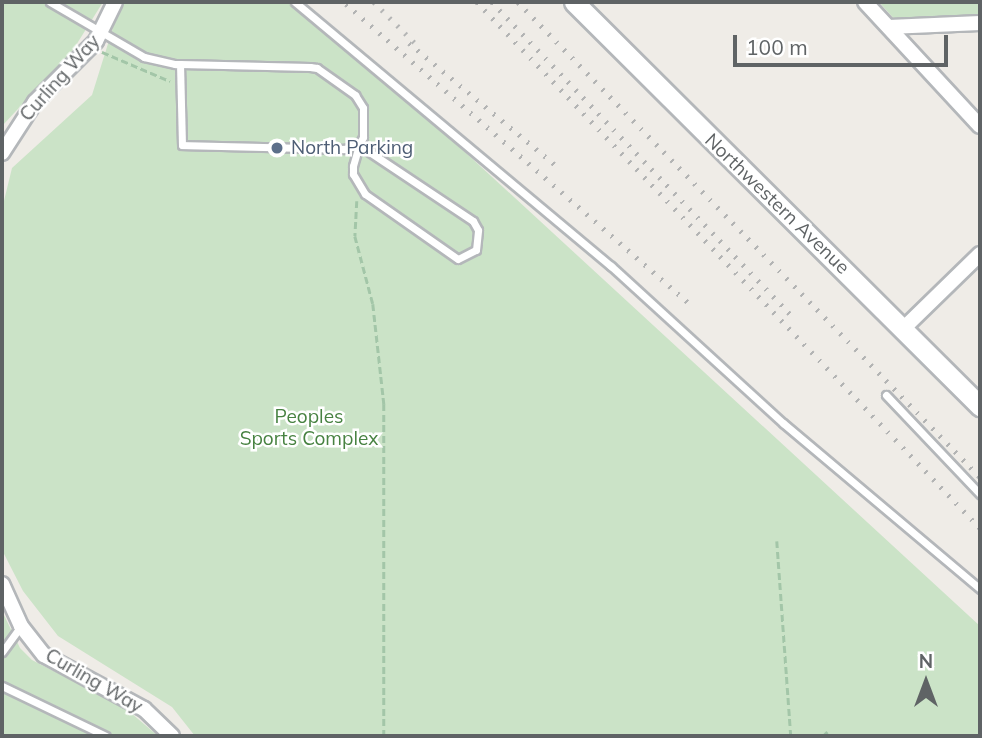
<!DOCTYPE html>
<style>
body{margin:0}
#map{position:relative;width:982px;height:738px;overflow:hidden;background:#efece7;font-family:Mulish,sans-serif}
div>[style]{position:absolute}
.green>*{inset:0;background:#cbe3c7}
.path>*{height:2.5px;margin-top:-1.25px;transform-origin:0;background:repeating-linear-gradient(90deg,#a3c6a8 0 7px,transparent 0 10.5px)}
.roads{filter:drop-shadow(2px 0 #b4b7ba) drop-shadow(-2px 0 #b4b7ba) drop-shadow(0 2px #b4b7ba) drop-shadow(0 -2px #b4b7ba)}
.lane>*{height:7px;margin:-3.5px;padding:0 3.5px;transform-origin:3.5px;border-radius:3.5px;background:#fff}
.street>*{height:14px;margin:-7px;padding:0 7px;transform-origin:7px;border-radius:7px;background:#fff}
.secondary>*{height:19px;margin:-9.5px;padding:0 9.5px;transform-origin:9.5px;border-radius:9.5px;background:#fff}
.rail>*{height:4.5px;margin-top:-2.25px;transform-origin:0;background:repeating-linear-gradient(90deg,#b3b4b4 0 2px,transparent 0 11px)}
.dots>*{width:19px;height:19px;translate:-50% -50%;box-sizing:border-box;border:4px solid #fff;border-radius:50%}
span{translate:-50% -50%;white-space:nowrap;text-align:center;line-height:1.15;-webkit-text-stroke:5px #fff;paint-order:stroke}
.street-label{font-size:19px;color:#5f6365}
.service-label{font-size:19px;color:#4e5e75}
.left{translate:0 -50%;text-align:left}
.park-label{font-size:19px;color:#478241}
.frame{position:absolute;inset:0;border:4px solid #5f6365;pointer-events:none}
.north{position:absolute;left:891px;top:647px;width:70px;height:70px;-webkit-text-stroke:5px #fff;paint-order:stroke;rotate:0deg;font-size:19px;font-weight:700;line-height:28px;text-align:center;color:#5f6365}
.north::after{content:'';display:block;margin:auto;width:24px;height:32px;background:#5f6365;clip-path:polygon(50% 0,100% 100%,50% 72%,0 100%)}
.scale{position:absolute;left:733px;top:35px;width:215px;height:32px;box-sizing:border-box;border:4px solid #5f6365;border-top:0;padding-left:9px;font-size:21px;line-height:24px;white-space:nowrap;color:#5f6365;-webkit-text-stroke:5px #fff;paint-order:stroke}
</style>
<div id="map">
<div class="green">
<div style="clip-path:polygon(2px 2px,103px 2px,73px 50px,2px 126px)"></div>
<div style="clip-path:polygon(121px 2px,302px 2px,980px 626px,980px 736px,195px 736px,172px 707px,58px 636px,23px 591px,2px 550px,2px 209px,12px 168px,92px 95px)"></div>
<div style="clip-path:polygon(879px 2px,980px 2px,980px 15px,896px 21px)"></div>
<div style="clip-path:polygon(2px 611px,20px 648px,32px 660px,124px 707px,158px 736px,2px 736px)"></div>
</div>
<div class="path">
<div style="left:102px;top:52px;width:74px;rotate:23.1deg"></div>
<div style="left:357px;top:201px;width:35px;rotate:93deg"></div>
<div style="left:355px;top:236px;width:70px;rotate:75.2deg"></div>
<div style="left:373px;top:304px;width:101px;rotate:83.7deg"></div>
<div style="left:384px;top:404px;width:332px;rotate:90deg"></div>
<div style="left:777px;top:541px;width:196px;rotate:85.9deg"></div>
<div style="left:298px;top:736px;width:14px"></div>
<div style="left:823px;top:736px;width:6px;rotate:-45deg"></div>
</div>
<div class="roads">
<div class="lane">
<div style="left:50px;top:2px;width:109px;rotate:30.3deg"></div>
<div style="left:144px;top:57px;width:32px;rotate:13deg"></div>
<div style="left:175px;top:64px;width:5px"></div>
<div style="left:180px;top:64px;width:130px;rotate:1.3deg"></div>
<div style="left:310px;top:67px;width:7px;rotate:8deg"></div>
<div style="left:317px;top:68px;width:47px;rotate:35.4deg"></div>
<div style="left:355px;top:95px;width:15px;rotate:58deg"></div>
<div style="left:363px;top:108px;width:29px;rotate:90deg"></div>
<div style="left:363px;top:137px;width:9px;rotate:117deg"></div>
<div style="left:359px;top:145px;width:22px;rotate:106deg"></div>
<div style="left:353px;top:166px;width:8px;rotate:90deg"></div>
<div style="left:353px;top:174px;width:23px;rotate:59deg"></div>
<div style="left:365px;top:194px;width:113px;rotate:35deg"></div>
<div style="left:458px;top:259px;width:20px;rotate:-27deg"></div>
<div style="left:476px;top:250px;width:20px;rotate:-84deg"></div>
<div style="left:478px;top:230px;width:10px;rotate:-119deg"></div>
<div style="left:473px;top:221px;width:137px;rotate:-146.3deg"></div>
<div style="left:359px;top:145px;width:16px;rotate:165deg"></div>
<div style="left:344px;top:149px;width:162px;rotate:-178.6deg"></div>
<div style="left:182px;top:145px;width:81px;rotate:-91.4deg"></div>
<div style="left:295px;top:2px;width:412px;rotate:39.9deg"></div>
<div style="left:611px;top:266px;width:233px;rotate:42.4deg"></div>
<div style="left:783px;top:423px;width:258px;rotate:40.1deg"></div>
<div style="left:886px;top:395px;width:137px;rotate:46.5deg"></div>
<div style="left:2px;top:652px;width:32px;rotate:-54deg"></div>
<div style="left:2px;top:686px;width:115px;rotate:25.7deg"></div>
</div>
<div class="street">
<div style="left:865px;top:2px;width:169px;rotate:47.2deg"></div>
<div style="left:889px;top:27px;width:91px;rotate:-2.5deg"></div>
<div style="left:2px;top:153px;width:61px;rotate:-57.1deg"></div>
<div style="left:35px;top:102px;width:86px;rotate:-45deg"></div>
<div style="left:96px;top:41px;width:43px;rotate:-64deg"></div>
<div style="left:904px;top:328px;width:106px;rotate:-44.2deg"></div>
<div style="left:2px;top:584px;width:46px;rotate:65.7deg"></div>
<div style="left:21px;top:626px;width:37px;rotate:52deg"></div>
<div style="left:44px;top:655px;width:114px;rotate:28.4deg"></div>
<div style="left:144px;top:709px;width:39px;rotate:44deg"></div>
</div>
<div class="secondary">
<div style="left:574px;top:2px;width:573px;rotate:44.86deg"></div>
</div>
</div>
<div class="rail">
<div style="left:374px;top:2px;width:62px;rotate:45deg"></div>
<div style="left:477px;top:2px;width:728px;rotate:46.28deg"></div>
<div style="left:492px;top:2px;width:434px;rotate:46.3deg"></div>
<div style="left:518px;top:2px;width:663px;rotate:45.79deg"></div>
<div style="left:346px;top:4px;width:456px;rotate:41.1deg"></div>
<div style="left:409px;top:43px;width:194px;rotate:39.8deg"></div>
</div>
<div class="dots">
<div style="left:277px;top:148px;background:#5c6f8a"></div>
</div>
<div class="street-label">
<span style="left:60px;top:78px;rotate:-48deg">Curling Way</span>
<span style="left:777px;top:204px;rotate:44deg">Northwestern Avenue</span>
<span style="left:94px;top:681px;rotate:30deg">Curling Way</span>
</div>
<div class="service-label">
<span class="left" style="left:291px;top:148px">North Parking</span>
</div>
<div class="park-label">
<span style="left:309px;top:428px">Peoples<br>Sports Complex</span>
</div>
<div class="frame"></div>
<div class="north">N</div>
<div class="scale">100 m</div>
</div>
